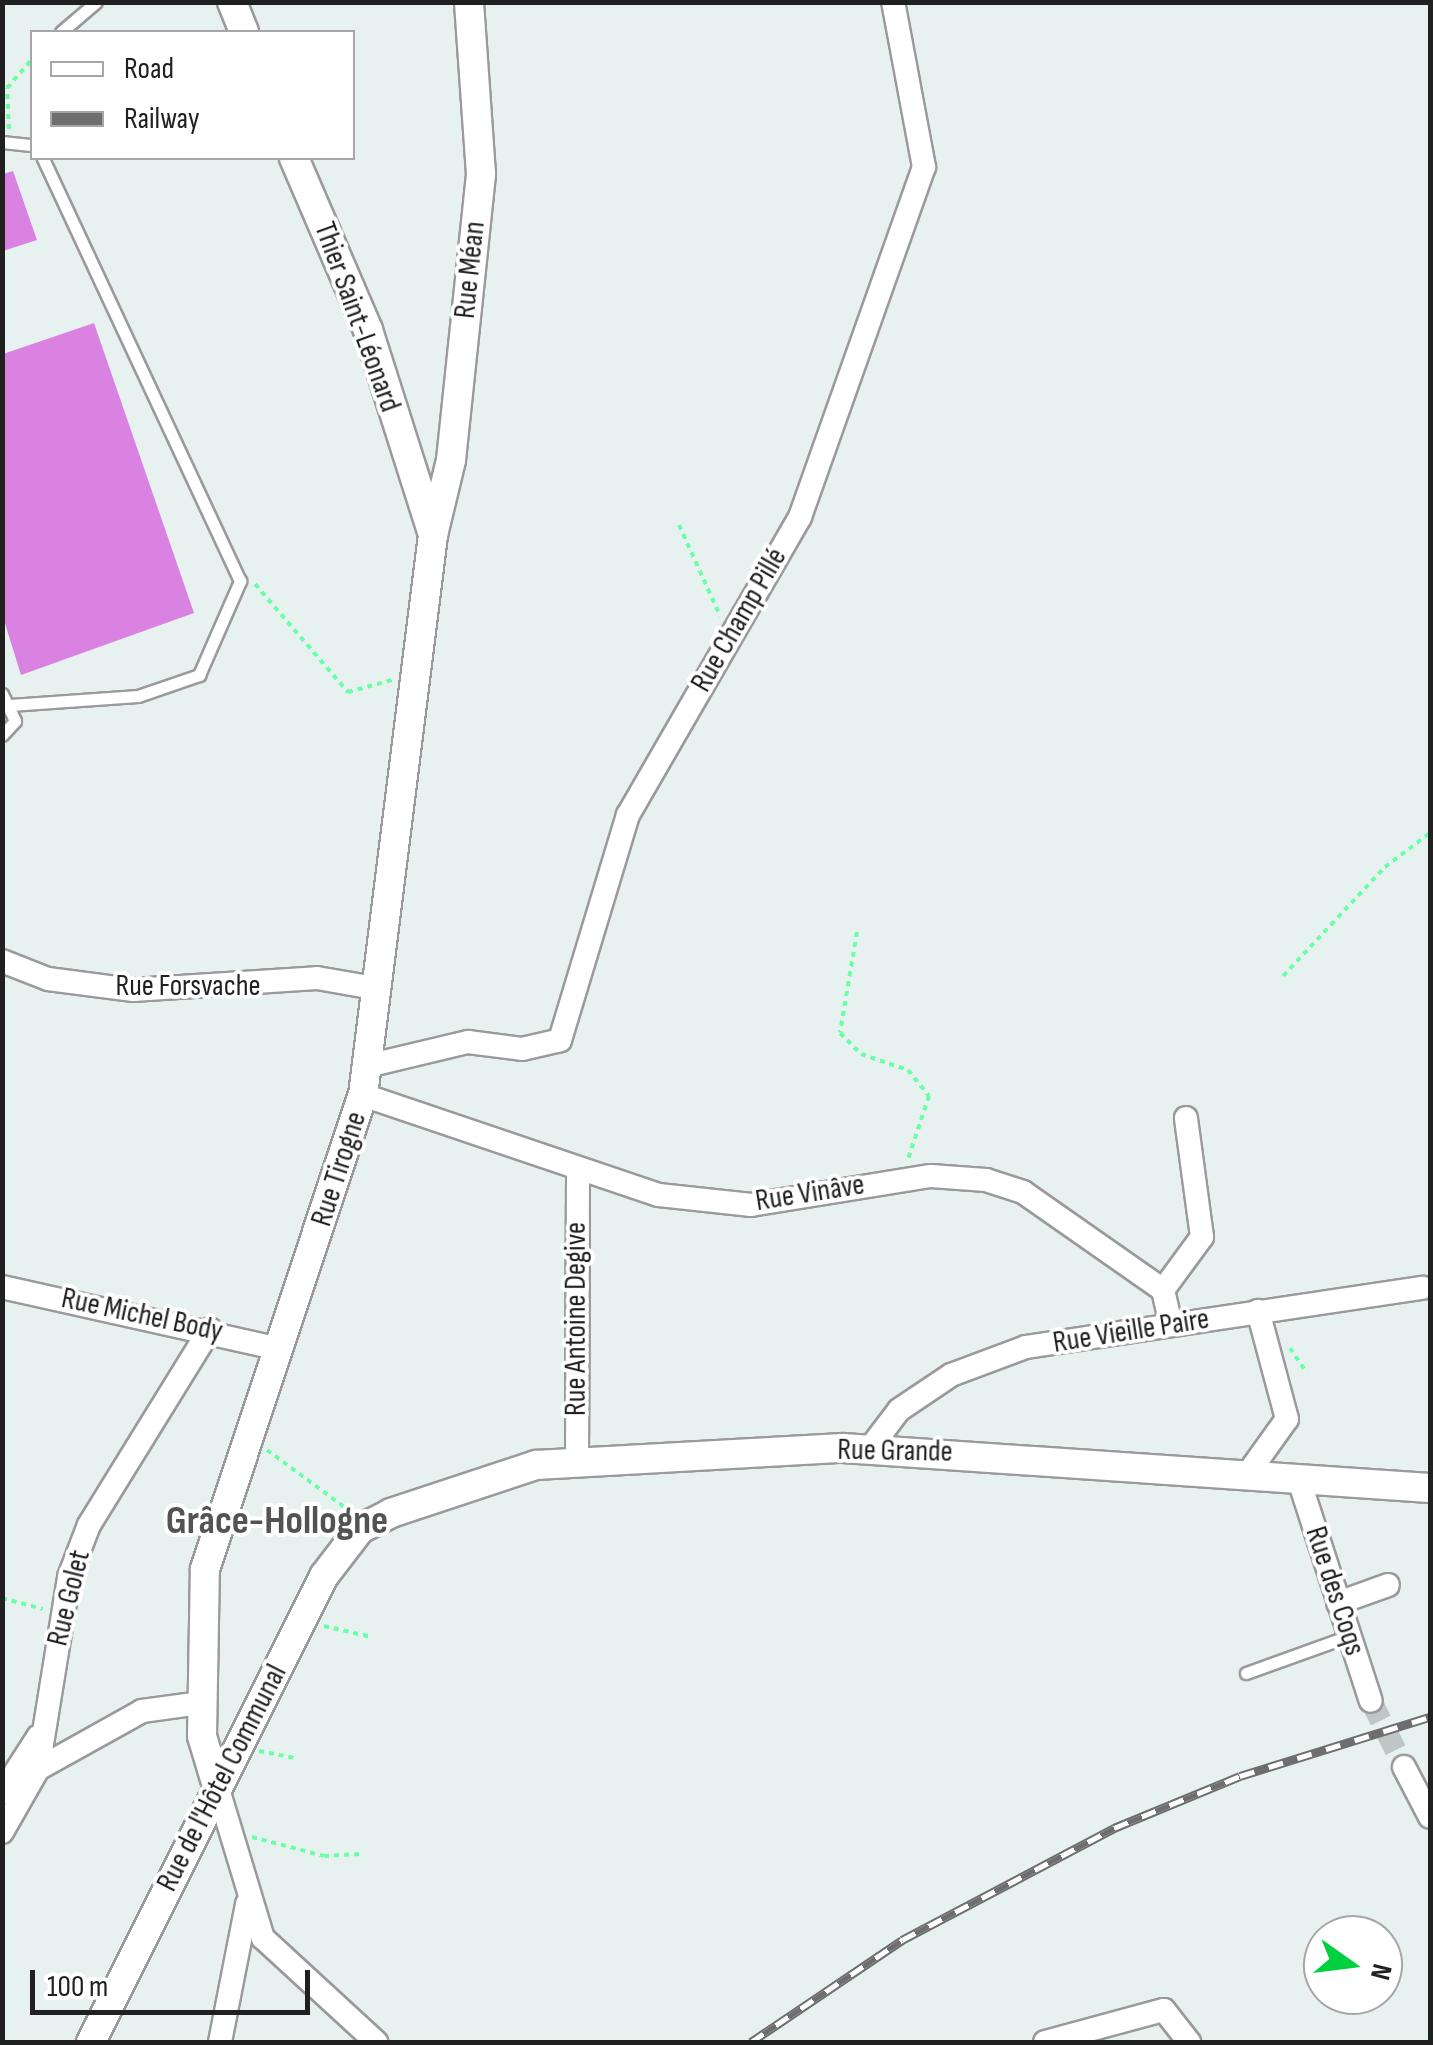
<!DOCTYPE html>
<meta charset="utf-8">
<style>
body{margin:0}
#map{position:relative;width:1433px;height:2045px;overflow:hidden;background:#e6f1f0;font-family:"Sofia Sans Condensed",sans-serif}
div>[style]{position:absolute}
.pitch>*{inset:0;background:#da82e2}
.minor-tunnel>*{height:22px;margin-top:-11px;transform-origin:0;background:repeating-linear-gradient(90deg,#bec7c6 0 22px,transparent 0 33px)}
.path>*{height:4px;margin-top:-2px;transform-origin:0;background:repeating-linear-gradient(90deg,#69ffa6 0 5px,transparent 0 10px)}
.roads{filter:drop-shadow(2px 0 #9a9a9a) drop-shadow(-2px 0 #9a9a9a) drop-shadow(0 2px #9a9a9a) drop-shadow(0 -2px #9a9a9a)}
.service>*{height:11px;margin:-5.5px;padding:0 5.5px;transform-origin:5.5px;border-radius:5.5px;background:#fff}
.minor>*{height:22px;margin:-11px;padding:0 11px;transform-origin:11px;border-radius:11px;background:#fff}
.tertiary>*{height:28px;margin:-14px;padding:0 14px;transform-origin:14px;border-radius:14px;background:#fff}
.rail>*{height:9px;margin-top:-4.5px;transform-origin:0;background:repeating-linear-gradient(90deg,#fff 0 15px,#6e6e6e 0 30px);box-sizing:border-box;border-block:2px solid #6e6e6e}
span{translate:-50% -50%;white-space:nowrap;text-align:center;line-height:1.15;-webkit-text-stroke:8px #fff;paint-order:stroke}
.street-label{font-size:30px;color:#202020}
.district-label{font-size:40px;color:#535353;font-weight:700}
.frame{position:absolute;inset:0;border:5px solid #202020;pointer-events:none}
.legend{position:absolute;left:30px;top:30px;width:325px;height:130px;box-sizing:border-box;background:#fff;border:2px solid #a6a6a6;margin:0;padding:12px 18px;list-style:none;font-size:30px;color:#202020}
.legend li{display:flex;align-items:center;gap:20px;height:50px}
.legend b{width:50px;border:2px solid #a6a6a6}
.north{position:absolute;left:1303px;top:1915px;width:100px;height:100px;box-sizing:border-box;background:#fff;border:2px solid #a6a6a6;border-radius:50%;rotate:104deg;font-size:28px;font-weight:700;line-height:40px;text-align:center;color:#202020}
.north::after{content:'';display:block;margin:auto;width:35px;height:45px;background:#00d03e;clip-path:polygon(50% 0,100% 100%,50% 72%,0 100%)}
.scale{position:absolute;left:30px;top:1970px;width:280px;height:45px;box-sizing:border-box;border:5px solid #202020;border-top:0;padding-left:12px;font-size:30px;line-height:35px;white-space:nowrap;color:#202020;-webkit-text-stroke:8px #fff;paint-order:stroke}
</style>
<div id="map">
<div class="pitch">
<div style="clip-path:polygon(13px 171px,37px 240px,3px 251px,3px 174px)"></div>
<div style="clip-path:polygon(94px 323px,194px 613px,21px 675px,3px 617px,3px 354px)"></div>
</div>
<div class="minor-tunnel">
<div style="left:1371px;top:1701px;width:74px;rotate:63.4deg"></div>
</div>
<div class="path">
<div style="left:9px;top:129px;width:41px;rotate:-92.8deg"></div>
<div style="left:7px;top:88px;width:38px;rotate:-49deg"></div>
<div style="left:679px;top:525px;width:100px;rotate:65.7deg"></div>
<div style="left:255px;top:584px;width:143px;rotate:49.3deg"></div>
<div style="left:348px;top:692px;width:46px;rotate:-15.3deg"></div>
<div style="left:857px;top:932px;width:102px;rotate:99.6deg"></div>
<div style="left:840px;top:1033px;width:30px;rotate:45deg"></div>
<div style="left:861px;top:1054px;width:50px;rotate:18.8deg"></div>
<div style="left:908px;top:1070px;width:33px;rotate:51deg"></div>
<div style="left:929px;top:1096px;width:66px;rotate:108.4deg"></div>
<div style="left:1283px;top:976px;width:149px;rotate:-46.9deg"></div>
<div style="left:1385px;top:867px;width:56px;rotate:-37.1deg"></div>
<div style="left:1290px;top:1348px;width:30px;rotate:56deg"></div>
<div style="left:267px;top:1450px;width:99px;rotate:36.4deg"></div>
<div style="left:2px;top:1598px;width:42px;rotate:15deg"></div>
<div style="left:324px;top:1626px;width:49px;rotate:12.9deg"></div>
<div style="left:259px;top:1751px;width:36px;rotate:11deg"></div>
<div style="left:252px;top:1837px;width:74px;rotate:14.8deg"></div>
<div style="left:324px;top:1856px;width:36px;rotate:-3deg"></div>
</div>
<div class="roads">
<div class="service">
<div style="left:61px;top:32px;width:46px;rotate:-40.6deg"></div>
<div style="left:2px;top:142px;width:30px;rotate:6deg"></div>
<div style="left:2px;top:694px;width:30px;rotate:64deg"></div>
<div style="left:15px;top:721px;width:19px;rotate:133deg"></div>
<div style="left:10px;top:705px;width:128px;rotate:-4deg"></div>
<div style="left:138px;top:696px;width:65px;rotate:-19deg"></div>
<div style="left:199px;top:675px;width:103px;rotate:-66.4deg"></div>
<div style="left:240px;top:581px;width:467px;rotate:-115deg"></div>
<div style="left:1246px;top:1673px;width:109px;rotate:-19.8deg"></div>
</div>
<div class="minor">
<div style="left:2px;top:961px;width:49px;rotate:21.4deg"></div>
<div style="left:48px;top:979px;width:86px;rotate:7.4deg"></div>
<div style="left:133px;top:990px;width:184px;rotate:-3.7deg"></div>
<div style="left:317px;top:978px;width:59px;rotate:9.8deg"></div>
<div style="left:367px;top:1066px;width:104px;rotate:-13.4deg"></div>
<div style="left:468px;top:1042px;width:54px;rotate:7.4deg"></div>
<div style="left:522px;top:1049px;width:39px;rotate:-13deg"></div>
<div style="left:560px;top:1040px;width:235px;rotate:-73.2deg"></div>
<div style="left:628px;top:815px;width:344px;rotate:-60deg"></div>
<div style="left:800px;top:517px;width:371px;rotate:-70.5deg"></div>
<div style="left:924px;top:167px;width:168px;rotate:-100.6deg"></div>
<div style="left:363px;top:1095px;width:312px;rotate:18.7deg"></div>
<div style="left:659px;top:1195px;width:93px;rotate:6.2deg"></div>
<div style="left:751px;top:1205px;width:182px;rotate:-9.2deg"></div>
<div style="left:931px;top:1176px;width:55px;rotate:4.2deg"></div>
<div style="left:986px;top:1180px;width:39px;rotate:18deg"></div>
<div style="left:1023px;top:1192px;width:171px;rotate:35deg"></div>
<div style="left:1163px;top:1290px;width:35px;rotate:77deg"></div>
<div style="left:2px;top:1287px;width:285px;rotate:12.6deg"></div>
<div style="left:1163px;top:1290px;width:66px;rotate:-53.7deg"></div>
<div style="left:1202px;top:1237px;width:120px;rotate:-97.7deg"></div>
<div style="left:871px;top:1447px;width:46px;rotate:-52.9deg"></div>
<div style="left:899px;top:1410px;width:63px;rotate:-33.9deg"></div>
<div style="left:951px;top:1375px;width:80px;rotate:-20.5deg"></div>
<div style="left:1026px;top:1347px;width:401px;rotate:-8.5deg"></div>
<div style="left:577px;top:1463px;width:289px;rotate:-89.8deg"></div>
<div style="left:1249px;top:1472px;width:65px;rotate:-54.4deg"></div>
<div style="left:1287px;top:1419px;width:112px;rotate:-105deg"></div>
<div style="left:1299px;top:1480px;width:232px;rotate:72deg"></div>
<div style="left:1338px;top:1603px;width:53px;rotate:-19.8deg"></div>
<div style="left:1404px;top:1767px;width:56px;rotate:62.5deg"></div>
<div style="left:38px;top:1769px;width:119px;rotate:-29.1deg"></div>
<div style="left:142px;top:1711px;width:60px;rotate:-7.7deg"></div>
<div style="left:217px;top:1786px;width:159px;rotate:73.2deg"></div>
<div style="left:263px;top:1938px;width:154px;rotate:42.6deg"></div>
<div style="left:2px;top:1793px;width:67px;rotate:-57.3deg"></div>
<div style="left:2px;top:1832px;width:73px;rotate:-60.3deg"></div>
<div style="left:38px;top:1769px;width:194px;rotate:-80.8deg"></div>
<div style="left:69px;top:1577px;width:56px;rotate:-69deg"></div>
<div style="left:89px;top:1525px;width:230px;rotate:-58.3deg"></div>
<div style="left:220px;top:2042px;width:141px;rotate:-78.9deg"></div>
<div style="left:1045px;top:2042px;width:123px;rotate:-15.1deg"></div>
<div style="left:1164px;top:2010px;width:41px;rotate:52deg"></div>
</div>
<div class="tertiary">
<div style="left:232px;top:2px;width:32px;rotate:68deg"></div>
<div style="left:294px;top:158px;width:187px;rotate:66.7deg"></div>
<div style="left:368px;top:330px;width:215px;rotate:72.4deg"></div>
<div style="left:217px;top:1786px;width:52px;rotate:-106.7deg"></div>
<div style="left:202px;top:1736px;width:167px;rotate:-89deg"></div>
<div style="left:205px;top:1569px;width:500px;rotate:-71.6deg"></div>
<div style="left:363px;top:1095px;width:564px;rotate:-82.87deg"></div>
<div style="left:433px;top:535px;width:77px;rotate:-76.5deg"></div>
<div style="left:451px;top:460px;width:288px;rotate:-84deg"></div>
<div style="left:481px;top:174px;width:172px;rotate:-94deg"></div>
<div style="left:91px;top:2042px;width:521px;rotate:-63.43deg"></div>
<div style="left:324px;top:1576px;width:59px;rotate:-52.5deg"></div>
<div style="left:360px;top:1529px;width:35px;rotate:-27deg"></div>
<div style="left:391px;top:1513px;width:153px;rotate:-18.3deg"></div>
<div style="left:536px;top:1465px;width:307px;rotate:-3.2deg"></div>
<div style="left:843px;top:1448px;width:588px;rotate:3.9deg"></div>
</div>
</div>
<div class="rail">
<div style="left:751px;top:2042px;width:182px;rotate:-34deg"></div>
<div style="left:902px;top:1940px;width:240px;rotate:-27.8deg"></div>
<div style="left:1114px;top:1828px;width:136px;rotate:-22.4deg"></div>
<div style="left:1240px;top:1776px;width:199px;rotate:-17.3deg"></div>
</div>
<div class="street-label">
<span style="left:470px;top:270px;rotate:-84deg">Rue Méan</span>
<span style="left:357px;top:317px;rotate:70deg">Thier Saint-Léonard</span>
<span style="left:739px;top:620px;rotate:-60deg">Rue Champ Pillé</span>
<span style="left:188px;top:986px">Rue Forsvache</span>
<span style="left:339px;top:1169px;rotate:-72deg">Rue Tirogne</span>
<span style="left:810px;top:1193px;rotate:-9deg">Rue Vinâve</span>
<span style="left:142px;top:1315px;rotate:12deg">Rue Michel Body</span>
<span style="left:576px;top:1319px;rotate:-90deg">Rue Antoine Degive</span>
<span style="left:1131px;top:1331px;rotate:-9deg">Rue Vieille Paire</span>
<span style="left:895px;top:1451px;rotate:1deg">Rue Grande</span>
<span style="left:1335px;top:1591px;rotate:72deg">Rue des Coqs</span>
<span style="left:69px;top:1598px;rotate:-76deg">Rue Golet</span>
<span style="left:222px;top:1778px;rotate:-63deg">Rue de l'Hôtel Communal</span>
</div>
<div class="district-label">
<span style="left:277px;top:1521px">Grâce-Hollogne</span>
</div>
<div class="frame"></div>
<ul class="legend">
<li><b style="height:12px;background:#fff"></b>Road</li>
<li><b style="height:12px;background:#6e6e6e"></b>Railway</li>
</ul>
<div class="north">N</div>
<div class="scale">100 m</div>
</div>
